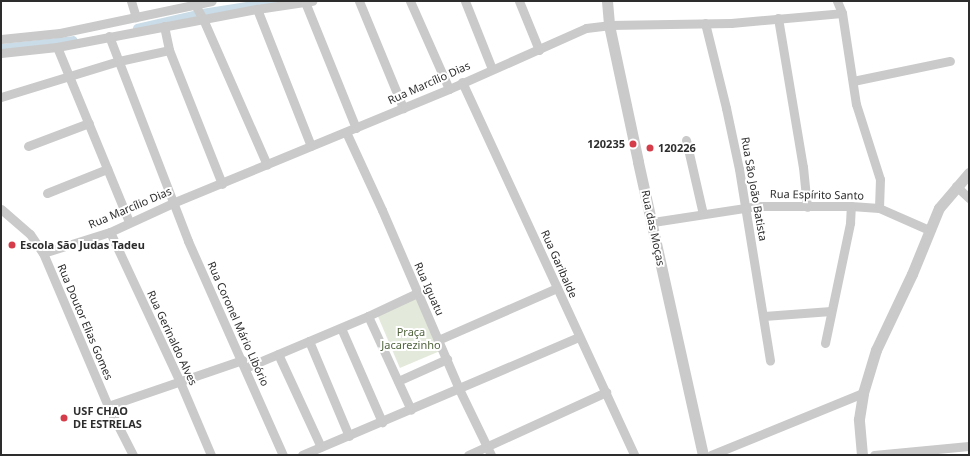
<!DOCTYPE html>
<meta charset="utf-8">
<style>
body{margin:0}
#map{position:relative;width:970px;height:456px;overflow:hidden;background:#fff;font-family:"Noto Sans",sans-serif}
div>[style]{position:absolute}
.green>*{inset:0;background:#e3e9db;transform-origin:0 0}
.canal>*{height:9px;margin:-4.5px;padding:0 4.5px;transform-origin:4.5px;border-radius:4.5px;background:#c9dce7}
.minor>*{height:9px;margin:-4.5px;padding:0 4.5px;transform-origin:4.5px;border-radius:4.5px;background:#cacaca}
.tertiary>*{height:11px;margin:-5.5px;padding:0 5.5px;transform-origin:5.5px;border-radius:5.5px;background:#cacaca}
.dots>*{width:11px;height:11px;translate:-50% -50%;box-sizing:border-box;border:2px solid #fff;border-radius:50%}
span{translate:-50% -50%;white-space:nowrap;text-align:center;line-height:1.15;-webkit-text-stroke:4px #fff;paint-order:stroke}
.street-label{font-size:11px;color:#2d2d2d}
.poi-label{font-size:11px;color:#2d2d2d;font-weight:700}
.right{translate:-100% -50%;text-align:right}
.left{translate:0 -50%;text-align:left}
.park-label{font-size:11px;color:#51643e}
.frame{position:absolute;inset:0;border:2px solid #2d2d2d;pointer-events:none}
</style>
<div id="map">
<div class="green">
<div style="left:416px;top:296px;width:60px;height:43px;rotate:67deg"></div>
</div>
<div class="canal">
<div style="left:137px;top:28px;width:67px;rotate:-13deg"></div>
<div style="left:202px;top:13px;width:78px;rotate:-8.9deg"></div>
<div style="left:1px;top:48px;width:72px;rotate:-6.3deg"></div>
</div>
<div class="minor">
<div style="left:131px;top:1px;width:17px;rotate:73deg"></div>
<div style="left:193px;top:1px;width:21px;rotate:61deg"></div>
<div style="left:203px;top:19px;width:159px;rotate:66.3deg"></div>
<div style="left:359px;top:1px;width:116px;rotate:67.6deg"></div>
<div style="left:410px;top:1px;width:96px;rotate:66.1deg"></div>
<div style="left:465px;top:1px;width:73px;rotate:68.3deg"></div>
<div style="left:519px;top:1px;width:53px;rotate:67.8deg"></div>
<div style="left:837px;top:1px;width:13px;rotate:67deg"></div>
<div style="left:842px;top:13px;width:92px;rotate:81.3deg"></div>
<div style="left:856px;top:104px;width:79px;rotate:72.3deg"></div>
<div style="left:880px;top:179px;width:29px;rotate:92deg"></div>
<div style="left:305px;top:2px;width:136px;rotate:68deg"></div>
<div style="left:257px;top:9px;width:147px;rotate:68.5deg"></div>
<div style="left:778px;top:18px;width:151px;rotate:80.5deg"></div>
<div style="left:803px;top:167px;width:40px;rotate:84.3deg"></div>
<div style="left:705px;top:23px;width:88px;rotate:76.1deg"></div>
<div style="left:726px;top:108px;width:62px;rotate:78deg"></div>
<div style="left:739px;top:169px;width:194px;rotate:80.8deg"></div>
<div style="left:164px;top:26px;width:25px;rotate:78deg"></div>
<div style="left:169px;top:50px;width:144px;rotate:68.4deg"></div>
<div style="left:109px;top:36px;width:220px;rotate:68.9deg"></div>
<div style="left:188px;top:241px;width:234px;rotate:66.1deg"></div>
<div style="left:1px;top:39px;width:59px;rotate:-5.8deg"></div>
<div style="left:60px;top:33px;width:155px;rotate:-11.9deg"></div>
<div style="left:57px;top:47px;width:189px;rotate:67.6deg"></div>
<div style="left:1px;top:53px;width:56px;rotate:-6.1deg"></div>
<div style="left:57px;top:47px;width:204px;rotate:-10.8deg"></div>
<div style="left:257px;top:9px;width:56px;rotate:-8.3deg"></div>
<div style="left:853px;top:81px;width:99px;rotate:-11.7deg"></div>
<div style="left:462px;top:82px;width:411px;rotate:65.2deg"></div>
<div style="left:1px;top:97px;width:123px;rotate:-17deg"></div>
<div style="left:119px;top:61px;width:51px;rotate:-12.4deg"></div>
<div style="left:346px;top:132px;width:86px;rotate:65.2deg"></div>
<div style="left:382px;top:210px;width:195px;rotate:66.7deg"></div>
<div style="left:459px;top:389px;width:73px;rotate:64.1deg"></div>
<div style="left:686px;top:140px;width:76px;rotate:77.1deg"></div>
<div style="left:28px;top:146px;width:65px;rotate:-20.7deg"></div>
<div style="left:956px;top:186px;width:18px;rotate:43deg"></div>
<div style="left:47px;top:193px;width:65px;rotate:-21.8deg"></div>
<div style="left:1px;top:209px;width:38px;rotate:41deg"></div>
<div style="left:30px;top:234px;width:23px;rotate:56deg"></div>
<div style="left:43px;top:253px;width:166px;rotate:67deg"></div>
<div style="left:108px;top:406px;width:55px;rotate:63deg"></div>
<div style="left:653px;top:222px;width:105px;rotate:-8.7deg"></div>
<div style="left:757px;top:206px;width:94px"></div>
<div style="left:851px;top:206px;width:28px;rotate:4deg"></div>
<div style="left:879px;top:208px;width:55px;rotate:23.7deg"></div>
<div style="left:110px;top:232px;width:166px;rotate:65deg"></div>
<div style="left:180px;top:382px;width:79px;rotate:67deg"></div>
<div style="left:43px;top:253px;width:70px;rotate:-17.4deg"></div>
<div style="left:110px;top:232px;width:72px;rotate:-24.8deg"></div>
<div style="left:175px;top:202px;width:296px;rotate:-22.4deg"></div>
<div style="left:449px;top:89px;width:150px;rotate:-24deg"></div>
<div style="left:586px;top:28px;width:23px;rotate:-7deg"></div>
<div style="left:609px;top:25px;width:122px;rotate:-0.9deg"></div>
<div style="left:731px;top:23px;width:111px;rotate:-5.1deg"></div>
<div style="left:368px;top:316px;width:103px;rotate:65.4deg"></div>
<div style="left:764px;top:316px;width:67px;rotate:-4.3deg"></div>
<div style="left:341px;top:328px;width:103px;rotate:66.4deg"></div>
<div style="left:438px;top:340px;width:130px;rotate:-23.6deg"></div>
<div style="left:309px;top:341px;width:103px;rotate:67.2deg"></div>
<div style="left:825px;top:343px;width:123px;rotate:-78.2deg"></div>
<div style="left:850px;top:223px;width:17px;rotate:-87deg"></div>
<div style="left:278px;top:354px;width:102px;rotate:65.2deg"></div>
<div style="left:245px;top:368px;width:134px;rotate:-22.9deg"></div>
<div style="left:368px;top:316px;width:54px;rotate:-25.1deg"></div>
<div style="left:398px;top:381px;width:54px;rotate:-24.2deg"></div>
<div style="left:108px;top:406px;width:142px;rotate:-18.9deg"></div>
<div style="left:302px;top:455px;width:301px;rotate:-23.1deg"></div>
<div style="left:468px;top:455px;width:152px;rotate:-24.5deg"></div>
<div style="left:711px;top:455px;width:164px;rotate:-22.2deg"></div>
<div style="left:874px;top:455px;width:95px;rotate:-5.4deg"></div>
</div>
<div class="tertiary">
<div style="left:607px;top:1px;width:24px;rotate:85deg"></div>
<div style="left:609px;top:25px;width:140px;rotate:78deg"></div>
<div style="left:638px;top:162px;width:300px;rotate:77.5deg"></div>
<div style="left:862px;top:455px;width:36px;rotate:-95deg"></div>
<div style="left:859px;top:419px;width:26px;rotate:-81deg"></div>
<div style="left:863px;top:393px;width:45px;rotate:-73.2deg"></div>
<div style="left:876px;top:350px;width:84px;rotate:-64.7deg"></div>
<div style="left:912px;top:274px;width:71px;rotate:-67.8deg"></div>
<div style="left:939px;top:208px;width:46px;rotate:-49.4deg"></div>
</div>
<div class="dots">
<div style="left:633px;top:144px;background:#d53d4b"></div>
<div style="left:650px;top:148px;background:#d53d4b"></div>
<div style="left:12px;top:245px;background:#d53d4b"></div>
<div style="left:64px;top:418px;background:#d53d4b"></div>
</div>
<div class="street-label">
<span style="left:429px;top:83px;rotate:-24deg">Rua Marcílio Dias</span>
<span style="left:754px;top:189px;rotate:80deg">Rua São João Batista</span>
<span style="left:817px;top:195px;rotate:1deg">Rua Espírito Santo</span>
<span style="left:130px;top:208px;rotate:-23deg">Rua Marcílio Dias</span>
<span style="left:653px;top:228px;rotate:78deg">Rua das Moças</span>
<span style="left:559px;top:264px;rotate:66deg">Rua Garibalde</span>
<span style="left:429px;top:289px;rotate:66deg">Rua Iguatu</span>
<span style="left:85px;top:322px;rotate:67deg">Rua Doutor Elias Gomes</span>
<span style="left:238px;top:324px;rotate:66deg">Rua Coronel Mário Libório</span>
<span style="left:172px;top:338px;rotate:65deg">Rua Gerinaldo Alves</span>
</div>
<div class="poi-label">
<span class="right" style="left:625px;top:144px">120235</span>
<span class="left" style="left:658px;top:148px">120226</span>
<span class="left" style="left:20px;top:245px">Escola São Judas Tadeu</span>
<span class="left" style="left:73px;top:418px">USF CHAO<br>DE ESTRELAS</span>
</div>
<div class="park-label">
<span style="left:411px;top:339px">Praça<br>Jacarezinho</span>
</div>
<div class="frame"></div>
</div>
